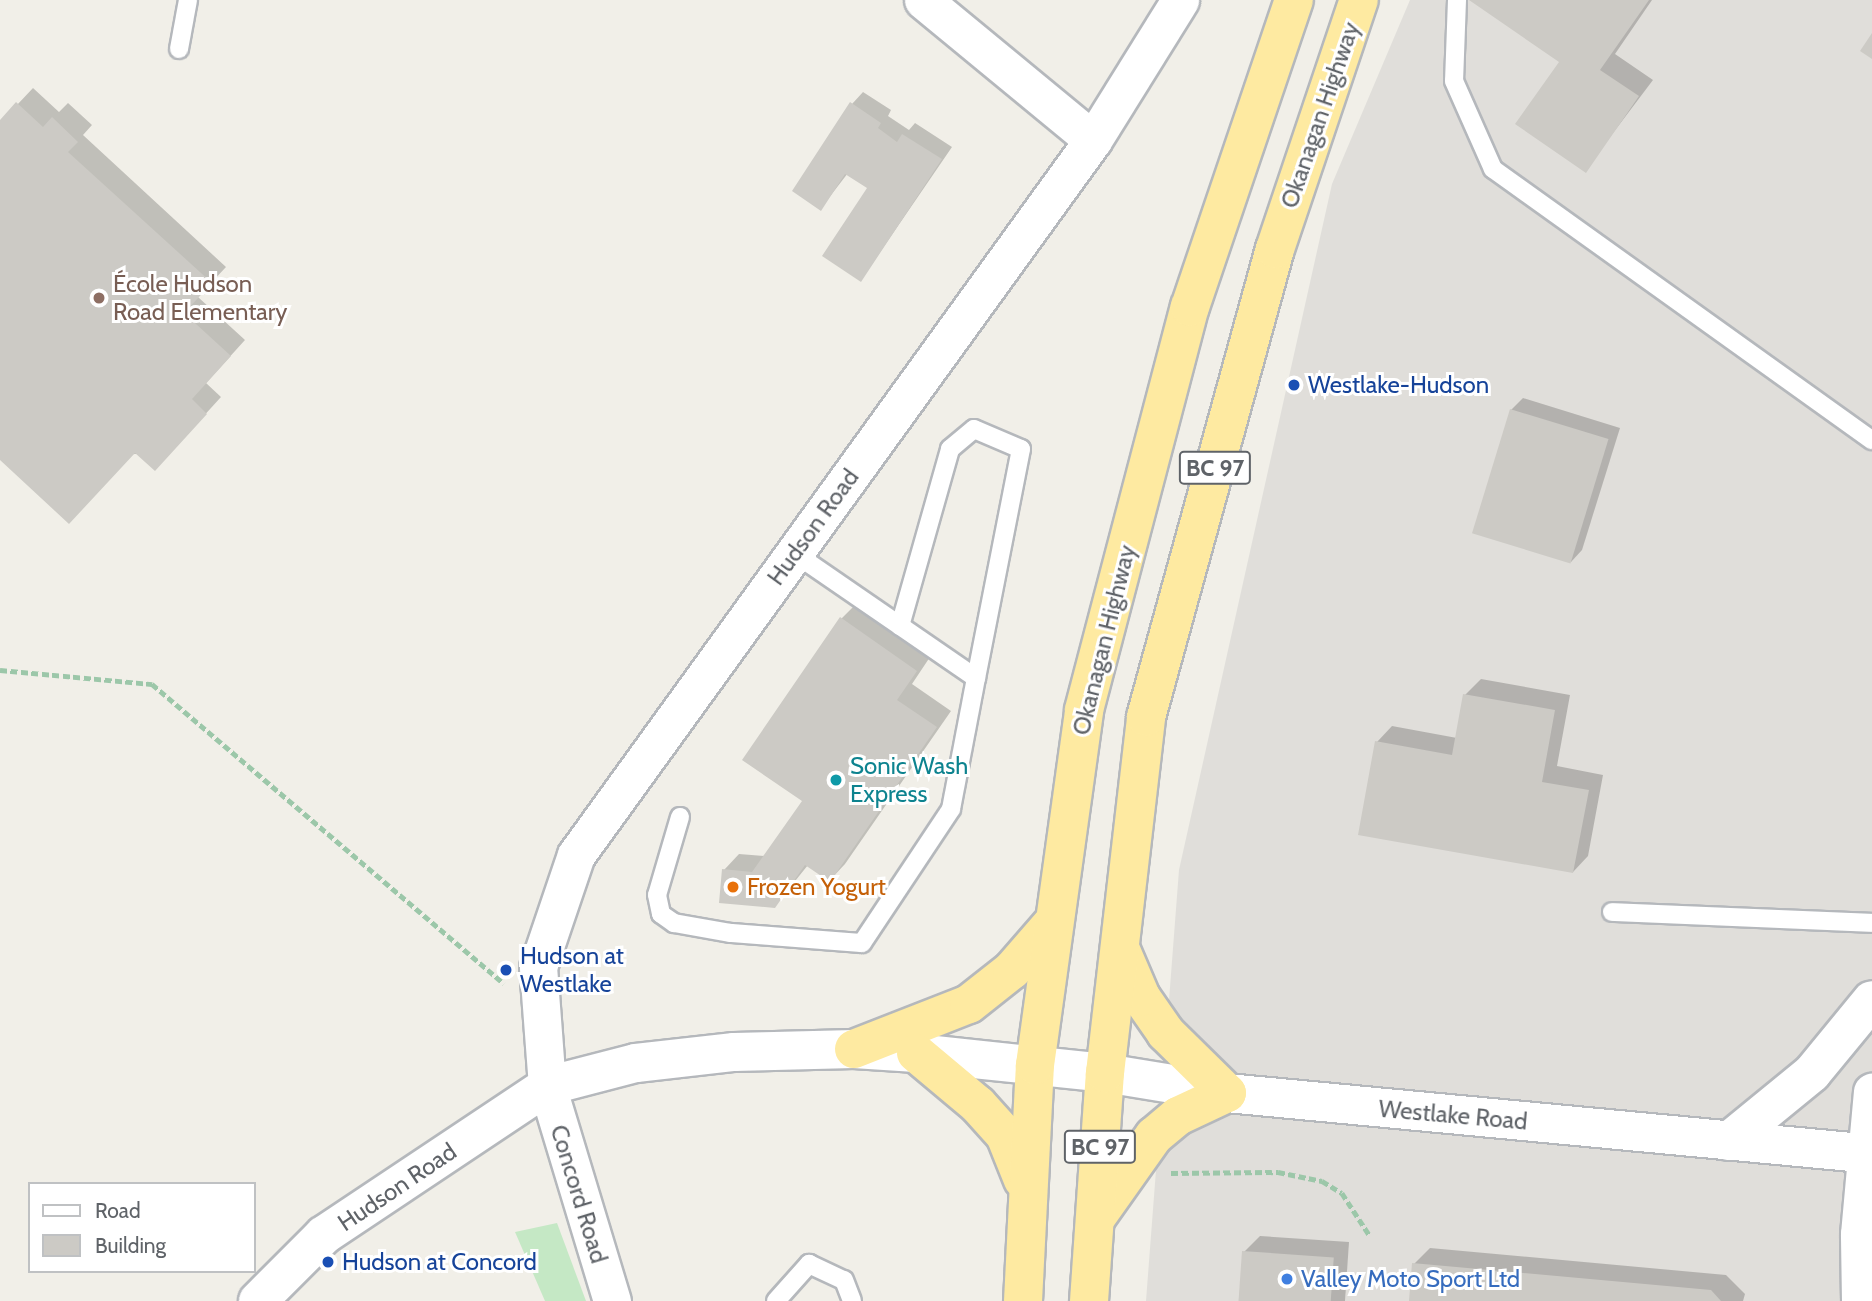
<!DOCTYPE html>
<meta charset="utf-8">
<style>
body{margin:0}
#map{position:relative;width:1872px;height:1301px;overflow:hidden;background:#f1efe8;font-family:Cabin,sans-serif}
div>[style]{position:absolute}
.industrial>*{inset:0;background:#e0deda}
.green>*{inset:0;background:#c5e8c5}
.shadow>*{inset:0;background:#0003}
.building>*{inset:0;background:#cccac5;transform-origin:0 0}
.path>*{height:4.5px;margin-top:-2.25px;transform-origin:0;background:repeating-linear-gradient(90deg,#9cc7a9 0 7px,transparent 0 10.5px)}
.roads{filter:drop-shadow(2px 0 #b5b8bc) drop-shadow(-2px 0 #b5b8bc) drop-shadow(0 2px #b5b8bc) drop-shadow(0 -2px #b5b8bc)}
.service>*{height:18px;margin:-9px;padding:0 9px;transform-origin:9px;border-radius:9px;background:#fff}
.minor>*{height:37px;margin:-18.5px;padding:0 18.5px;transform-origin:18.5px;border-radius:18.5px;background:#fff}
.secondary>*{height:38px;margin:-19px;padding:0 19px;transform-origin:19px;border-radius:19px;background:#fff}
.trunk>*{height:38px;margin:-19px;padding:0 19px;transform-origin:19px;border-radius:19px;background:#feeaa1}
.dots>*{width:19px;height:19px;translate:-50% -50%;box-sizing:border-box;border:4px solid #fff;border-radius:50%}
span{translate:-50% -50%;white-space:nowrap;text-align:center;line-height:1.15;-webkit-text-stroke:6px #fff;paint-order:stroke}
.shield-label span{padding:2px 5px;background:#fff;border:2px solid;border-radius:5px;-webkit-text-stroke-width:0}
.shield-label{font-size:23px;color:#5f6368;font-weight:700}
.street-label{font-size:24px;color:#5f6368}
.education-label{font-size:24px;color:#785e54}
.left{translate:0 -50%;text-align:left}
.transit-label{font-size:24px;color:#164399}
.culture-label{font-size:24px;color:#0d838f}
.food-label{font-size:24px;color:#c56008}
.shop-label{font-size:24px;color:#366cbe}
.legend{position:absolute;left:28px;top:1182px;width:228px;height:91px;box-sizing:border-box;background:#fff;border:2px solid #bfc1c3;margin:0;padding:9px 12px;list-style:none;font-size:21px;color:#5f6368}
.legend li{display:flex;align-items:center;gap:14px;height:35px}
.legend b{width:35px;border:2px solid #bfc1c3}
</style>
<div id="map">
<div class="industrial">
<div style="clip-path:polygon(1410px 0,1872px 0,1872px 1301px,1146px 1301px,1179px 870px,1332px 184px)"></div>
</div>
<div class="green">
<div style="clip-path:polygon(557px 1223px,586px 1301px,545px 1301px,515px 1232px)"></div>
</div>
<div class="shadow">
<div style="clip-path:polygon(1472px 0,1652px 0,1615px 54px,1653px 80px,1585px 170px,1561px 62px)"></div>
<div style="clip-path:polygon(33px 88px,59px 112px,68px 103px,92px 125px,83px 135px,226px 267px,198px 297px,245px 340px,206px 383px,221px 397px,170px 453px,0 458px,0 123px)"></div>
<div style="clip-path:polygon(863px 92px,891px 110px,888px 116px,909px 130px,915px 123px,952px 147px,861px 280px,869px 187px,848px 173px,821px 208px,852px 104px)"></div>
<div style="clip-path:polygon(1523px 398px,1620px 428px,1582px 550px,1571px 562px,1511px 410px)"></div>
<div style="clip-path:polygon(857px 603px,932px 654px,912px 684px,951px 711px,845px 864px,830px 880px,808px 865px,775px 906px,724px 870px,739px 854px,765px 856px,805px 800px,744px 759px,842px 618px)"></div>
<div style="clip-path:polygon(1481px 679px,1570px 695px,1557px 766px,1603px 775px,1588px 856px,1573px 872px,1377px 742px,1392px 726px,1457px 738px,1465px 695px)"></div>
<div style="clip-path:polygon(1260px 1236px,1349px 1242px,1345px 1301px,1242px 1301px,1244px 1252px)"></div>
<div style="clip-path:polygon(1430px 1248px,1726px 1275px,1745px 1294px,1743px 1301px,1411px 1301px,1414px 1264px)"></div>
</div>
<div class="building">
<div style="clip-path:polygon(1469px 0,1649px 0,1600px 70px,1639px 96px,1586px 173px,1515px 124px,1559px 62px)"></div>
<div style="clip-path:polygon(1872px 33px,1872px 59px,1860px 51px)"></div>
<div style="clip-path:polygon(16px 102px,43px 127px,52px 117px,78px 142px,68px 152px,212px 283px,184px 313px,231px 356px,192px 399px,207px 414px,155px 471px,135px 453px,69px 524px,0 460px,0 120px)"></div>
<div style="clip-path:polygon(850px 102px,881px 123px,878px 128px,897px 142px,902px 134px,942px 159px,861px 282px,822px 256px,867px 188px,845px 174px,821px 211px,792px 191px)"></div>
<div style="left:1510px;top:409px;width:103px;height:130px;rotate:17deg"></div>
<div style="clip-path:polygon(840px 617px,917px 671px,897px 700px,937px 727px,830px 882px,805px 865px,775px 908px,719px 903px,722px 869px,752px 872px,802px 801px,742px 760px)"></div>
<div style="clip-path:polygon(1463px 694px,1555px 710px,1542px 782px,1589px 790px,1573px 873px,1358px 835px,1375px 741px,1452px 755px)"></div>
<div style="left:1242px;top:1251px;width:92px;height:50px;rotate:4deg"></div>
<div style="clip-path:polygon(1412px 1263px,1711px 1290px,1721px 1301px,1409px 1301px)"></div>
</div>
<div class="path">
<div style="left:0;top:670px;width:153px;rotate:5.3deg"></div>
<div style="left:152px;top:684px;width:462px;rotate:40.4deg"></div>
<div style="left:1171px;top:1173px;width:107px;rotate:-0.5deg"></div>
<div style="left:1278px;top:1172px;width:45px;rotate:11.6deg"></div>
<div style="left:1322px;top:1181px;width:23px;rotate:31deg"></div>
<div style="left:1342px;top:1193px;width:51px;rotate:56.9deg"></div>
</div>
<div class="roads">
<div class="service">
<div style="left:1457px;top:0;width:81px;rotate:92.1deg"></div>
<div style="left:1454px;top:81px;width:96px;rotate:66.1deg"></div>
<div style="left:1493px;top:169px;width:466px;rotate:35.6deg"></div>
<div style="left:179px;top:49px;width:50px;rotate:-79.6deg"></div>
<div style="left:900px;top:626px;width:184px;rotate:-74.2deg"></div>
<div style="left:950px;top:449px;width:31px;rotate:-40deg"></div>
<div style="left:974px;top:429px;width:51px;rotate:23.1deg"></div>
<div style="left:1021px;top:449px;width:233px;rotate:101.1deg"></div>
<div style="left:680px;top:817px;width:81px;rotate:106.4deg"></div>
<div style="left:657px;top:895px;width:19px;rotate:78deg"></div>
<div style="left:661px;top:914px;width:16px;rotate:35deg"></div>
<div style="left:674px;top:923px;width:58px;rotate:10deg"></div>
<div style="left:731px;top:933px;width:131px;rotate:4.4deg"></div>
<div style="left:862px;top:943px;width:161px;rotate:-56.4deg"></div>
<div style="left:951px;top:809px;width:133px;rotate:-79.2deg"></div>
<div style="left:976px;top:678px;width:221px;rotate:-145.5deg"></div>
<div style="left:1612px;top:912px;width:260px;rotate:2.4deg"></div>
<div style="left:776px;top:1301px;width:50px;rotate:-48.3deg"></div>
<div style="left:809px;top:1264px;width:38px;rotate:25deg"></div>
<div style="left:844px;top:1280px;width:22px;rotate:69deg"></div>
</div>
<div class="minor">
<div style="left:923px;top:0;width:220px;rotate:39.5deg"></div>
<div style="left:612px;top:1301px;width:225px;rotate:-106.8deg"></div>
<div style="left:547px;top:1086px;width:119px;rotate:-94.3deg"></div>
<div style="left:538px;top:967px;width:118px;rotate:-71.3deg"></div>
<div style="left:576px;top:855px;width:882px;rotate:-54.13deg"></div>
<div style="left:1093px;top:140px;width:165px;rotate:-58.1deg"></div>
<div style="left:1860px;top:1301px;width:67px;rotate:-90.9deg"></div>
<div style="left:1859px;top:1234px;width:143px;rotate:-84.8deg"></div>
</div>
<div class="secondary">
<div style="left:1729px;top:1141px;width:107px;rotate:-39.3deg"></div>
<div style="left:1812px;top:1073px;width:94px;rotate:-50.6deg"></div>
<div style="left:258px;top:1301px;width:93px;rotate:-45deg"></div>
<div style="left:324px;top:1235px;width:268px;rotate:-33.7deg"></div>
<div style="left:547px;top:1086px;width:92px;rotate:-14.5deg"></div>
<div style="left:636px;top:1063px;width:99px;rotate:-6.4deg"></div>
<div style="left:734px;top:1052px;width:120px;rotate:-1.4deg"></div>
<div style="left:854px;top:1049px;width:62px;rotate:3.7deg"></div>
<div style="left:916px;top:1053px;width:190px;rotate:6deg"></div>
<div style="left:1105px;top:1073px;width:124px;rotate:9.3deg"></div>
<div style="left:1227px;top:1093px;width:648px;rotate:5.4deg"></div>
</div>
<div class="trunk">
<div style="left:854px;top:1049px;width:123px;rotate:-21.4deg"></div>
<div style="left:969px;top:1004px;width:55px;rotate:-38.3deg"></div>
<div style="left:1012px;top:970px;width:60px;rotate:-49.1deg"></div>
<div style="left:916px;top:1053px;width:81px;rotate:40deg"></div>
<div style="left:978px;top:1105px;width:40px;rotate:48deg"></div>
<div style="left:1005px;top:1135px;width:48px;rotate:68.2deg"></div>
<div style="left:1098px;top:1215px;width:97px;rotate:-54.7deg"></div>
<div style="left:1154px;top:1136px;width:31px;rotate:-40deg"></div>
<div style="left:1178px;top:1116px;width:54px;rotate:-25.1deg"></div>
<div style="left:1227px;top:1093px;width:86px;rotate:-135.5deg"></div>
<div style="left:1166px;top:1033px;width:44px;rotate:-124.8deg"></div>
<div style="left:1141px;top:997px;width:51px;rotate:-113.1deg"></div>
<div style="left:1023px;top:1301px;width:236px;rotate:-87.1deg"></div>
<div style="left:1035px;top:1065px;width:358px;rotate:-82.1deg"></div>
<div style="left:1084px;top:710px;width:417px;rotate:-75.3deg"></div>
<div style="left:1190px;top:307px;width:324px;rotate:-71.3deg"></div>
<div style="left:1089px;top:1301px;width:229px;rotate:-86deg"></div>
<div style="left:1105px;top:1073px;width:358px;rotate:-83.4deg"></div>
<div style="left:1146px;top:717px;width:485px;rotate:-74.6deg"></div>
<div style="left:1275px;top:249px;width:263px;rotate:-71.4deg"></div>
</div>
</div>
<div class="dots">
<div style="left:99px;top:298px;background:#8d6e63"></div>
<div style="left:1294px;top:385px;background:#1a4fb4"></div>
<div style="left:836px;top:780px;background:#0f9aa8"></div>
<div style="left:733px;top:887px;background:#e8710a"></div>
<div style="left:506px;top:970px;background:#1a4fb4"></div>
<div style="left:328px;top:1262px;background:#1a4fb4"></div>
<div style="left:1287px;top:1279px;background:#3f7fe0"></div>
</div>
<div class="shield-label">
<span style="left:1215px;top:468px">BC 97</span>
<span style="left:1100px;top:1147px">BC 97</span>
</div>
<div class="street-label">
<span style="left:1320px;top:115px;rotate:-71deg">Okanagan Highway</span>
<span style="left:813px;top:527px;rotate:-54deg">Hudson Road</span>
<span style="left:1104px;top:640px;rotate:-76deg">Okanagan Highway</span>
<span style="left:1453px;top:1115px;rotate:5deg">Westlake Road</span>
<span style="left:397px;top:1187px;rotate:-34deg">Hudson Road</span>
<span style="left:579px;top:1194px;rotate:73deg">Concord Road</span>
</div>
<div class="education-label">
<span class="left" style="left:113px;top:298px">École Hudson<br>Road Elementary</span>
</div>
<div class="transit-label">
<span class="left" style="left:1308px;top:385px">Westlake-Hudson</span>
<span class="left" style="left:520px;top:970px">Hudson at<br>Westlake</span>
<span class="left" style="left:342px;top:1262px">Hudson at Concord</span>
</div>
<div class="culture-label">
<span class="left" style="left:850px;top:780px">Sonic Wash<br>Express</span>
</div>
<div class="food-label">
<span class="left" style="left:747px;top:887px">Frozen Yogurt</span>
</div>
<div class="shop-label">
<span class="left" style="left:1301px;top:1279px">Valley Moto Sport Ltd</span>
</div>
<ul class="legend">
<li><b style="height:9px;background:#fff"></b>Road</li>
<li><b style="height:19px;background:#cccac5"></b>Building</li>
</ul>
</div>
